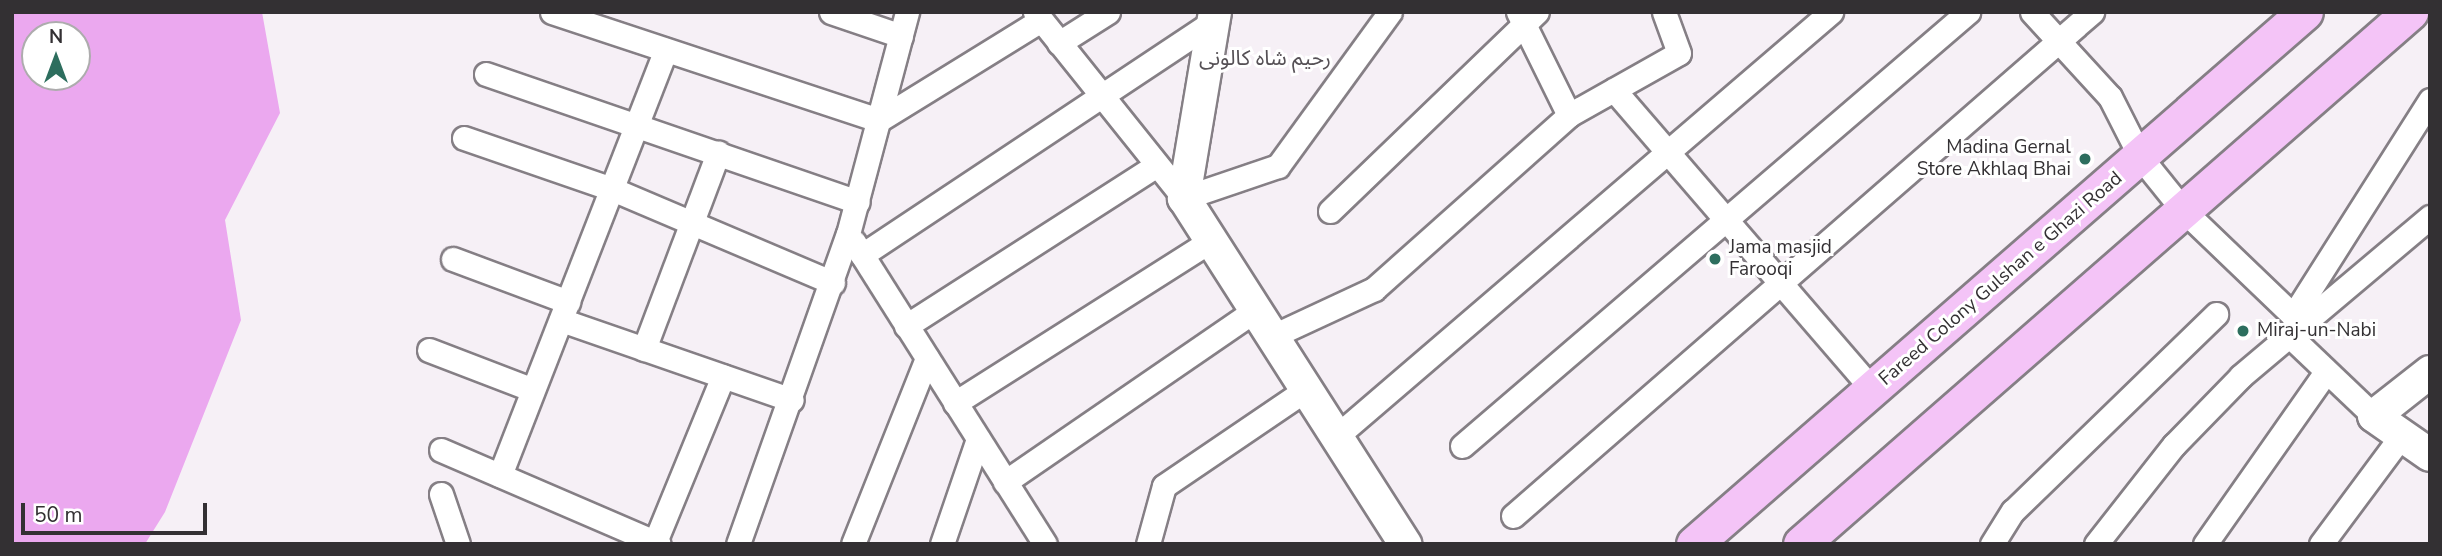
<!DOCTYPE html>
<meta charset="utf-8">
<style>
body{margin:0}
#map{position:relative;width:2442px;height:556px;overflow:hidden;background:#f6f0f6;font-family:"Nunito Sans","Noto Sans Arabic",sans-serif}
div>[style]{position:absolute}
.green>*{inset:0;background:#eba8ef}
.roads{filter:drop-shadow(2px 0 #857f85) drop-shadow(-2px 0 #857f85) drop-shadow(0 2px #857f85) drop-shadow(0 -2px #857f85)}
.street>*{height:23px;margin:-11.5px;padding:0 11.5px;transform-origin:11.5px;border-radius:11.5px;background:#fff}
.secondary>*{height:32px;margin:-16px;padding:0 16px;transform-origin:16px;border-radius:16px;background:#fff}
.primary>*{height:35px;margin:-17.5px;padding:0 17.5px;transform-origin:17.5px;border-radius:17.5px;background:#f4c4f7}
.dots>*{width:19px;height:19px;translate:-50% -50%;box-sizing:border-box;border:4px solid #fff;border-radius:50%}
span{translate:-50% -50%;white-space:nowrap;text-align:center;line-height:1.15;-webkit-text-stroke:6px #fff;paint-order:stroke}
.poi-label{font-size:19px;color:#333033}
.right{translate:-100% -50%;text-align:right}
.left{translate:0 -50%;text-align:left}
.street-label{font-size:19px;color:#333033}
.neighbourhood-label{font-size:21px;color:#555055}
.frame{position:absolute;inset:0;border:14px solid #333033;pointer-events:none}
.north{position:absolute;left:21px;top:21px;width:70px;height:70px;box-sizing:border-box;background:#fff;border:2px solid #adacad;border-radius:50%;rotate:0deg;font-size:19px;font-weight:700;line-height:28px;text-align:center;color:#333033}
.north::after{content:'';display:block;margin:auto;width:24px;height:32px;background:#2d6e5e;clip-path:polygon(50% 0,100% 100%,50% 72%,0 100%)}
.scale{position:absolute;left:21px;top:503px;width:186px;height:32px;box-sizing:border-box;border:4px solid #333033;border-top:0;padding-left:9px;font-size:21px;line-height:24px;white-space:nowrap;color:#333033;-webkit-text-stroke:5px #fff;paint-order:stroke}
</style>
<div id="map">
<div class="green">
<div style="clip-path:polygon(evenodd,12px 12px,262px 12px,280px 113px,225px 220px,241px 320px,165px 512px,145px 544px,12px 544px,12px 12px,35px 35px,77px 35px,77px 77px,35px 77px,35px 35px)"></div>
</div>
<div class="roads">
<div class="street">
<div style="left:552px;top:12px;width:344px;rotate:18.3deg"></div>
<div style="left:879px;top:120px;width:190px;rotate:-31.7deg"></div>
<div style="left:831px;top:12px;width:74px;rotate:18.9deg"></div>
<div style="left:1035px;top:12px;width:238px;rotate:51.3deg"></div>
<div style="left:1184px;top:198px;width:99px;rotate:-18.8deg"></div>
<div style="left:1278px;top:166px;width:190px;rotate:-54deg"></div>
<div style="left:1518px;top:12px;width:115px;rotate:63.7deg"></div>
<div style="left:2032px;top:12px;width:115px;rotate:47.5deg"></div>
<div style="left:2110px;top:97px;width:68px;rotate:63.1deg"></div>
<div style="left:2141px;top:158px;width:67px;rotate:51.1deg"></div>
<div style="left:2183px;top:210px;width:168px;rotate:43.8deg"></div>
<div style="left:1059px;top:43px;width:58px;rotate:-32.3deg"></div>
<div style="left:486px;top:74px;width:393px;rotate:19deg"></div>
<div style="left:1614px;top:90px;width:396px;rotate:49.2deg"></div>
<div style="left:464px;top:138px;width:157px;rotate:19deg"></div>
<div style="left:612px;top:189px;width:240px;rotate:23deg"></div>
<div style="left:1330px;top:211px;width:287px;rotate:-43.9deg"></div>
<div style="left:854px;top:242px;width:357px;rotate:57.7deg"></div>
<div style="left:862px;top:255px;width:423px;rotate:-33.6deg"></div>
<div style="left:453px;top:259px;width:123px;rotate:20.5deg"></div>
<div style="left:2293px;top:316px;width:256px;rotate:-57.6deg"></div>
<div style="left:561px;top:320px;width:244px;rotate:19.1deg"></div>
<div style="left:906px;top:326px;width:296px;rotate:-32.7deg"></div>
<div style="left:1275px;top:335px;width:109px;rotate:-24.9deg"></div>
<div style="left:1374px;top:289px;width:261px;rotate:-41.7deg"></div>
<div style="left:1569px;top:115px;width:126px;rotate:-29.4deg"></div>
<div style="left:1679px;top:53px;width:44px;rotate:-110.1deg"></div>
<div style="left:2291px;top:337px;width:115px;rotate:43.6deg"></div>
<div style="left:644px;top:349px;width:210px;rotate:-69.3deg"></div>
<div style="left:429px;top:350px;width:111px;rotate:21deg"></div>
<div style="left:955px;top:403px;width:304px;rotate:-32.4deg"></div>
<div style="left:1338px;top:435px;width:650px;rotate:-40.63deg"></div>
<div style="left:1462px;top:446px;width:667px;rotate:-40.62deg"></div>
<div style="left:441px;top:450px;width:237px;rotate:23.3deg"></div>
<div style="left:500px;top:475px;width:456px;rotate:-68.7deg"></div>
<div style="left:1005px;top:482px;width:306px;rotate:-34.5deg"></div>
<div style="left:441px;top:494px;width:53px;rotate:71.2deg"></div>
<div style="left:1513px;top:516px;width:768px;rotate:-41.04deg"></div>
<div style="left:655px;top:542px;width:179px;rotate:-67.7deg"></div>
<div style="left:738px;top:544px;width:329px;rotate:-70.5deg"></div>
<div style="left:848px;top:234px;width:230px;rotate:-75.1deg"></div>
<div style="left:853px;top:544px;width:200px;rotate:-68.3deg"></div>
<div style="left:942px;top:544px;width:111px;rotate:-71.1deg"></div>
<div style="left:1148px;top:544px;width:60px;rotate:-74.6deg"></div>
<div style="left:1164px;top:486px;width:174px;rotate:-34.2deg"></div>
<div style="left:1992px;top:544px;width:39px;rotate:-58deg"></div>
<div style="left:2013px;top:511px;width:283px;rotate:-44.1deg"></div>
<div style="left:2096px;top:544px;width:126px;rotate:-51.8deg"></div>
<div style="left:2174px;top:445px;width:96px;rotate:-45.8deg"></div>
<div style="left:2241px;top:376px;width:247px;rotate:-40.1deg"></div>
<div style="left:2205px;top:544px;width:210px;rotate:-54.9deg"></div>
<div style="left:2321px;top:544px;width:131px;rotate:-53.4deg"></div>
</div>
<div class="secondary">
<div style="left:1215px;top:12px;width:189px;rotate:99.5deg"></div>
<div style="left:1184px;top:198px;width:411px;rotate:57.4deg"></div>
<div style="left:2430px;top:372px;width:71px;rotate:141.8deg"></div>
<div style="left:2374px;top:416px;width:68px;rotate:34.9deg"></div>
</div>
<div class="primary">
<div style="left:1694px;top:544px;width:810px;rotate:-41.05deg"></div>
<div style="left:1801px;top:544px;width:809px;rotate:-41.14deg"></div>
</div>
</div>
<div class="dots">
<div style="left:2085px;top:159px;background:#2d6e5e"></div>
<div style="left:1715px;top:259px;background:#2d6e5e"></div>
<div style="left:2243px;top:331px;background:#2d6e5e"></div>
</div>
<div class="poi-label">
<span class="right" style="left:2071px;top:159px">Madina Gernal<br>Store Akhlaq Bhai</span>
<span class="left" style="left:1729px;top:259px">Jama masjid<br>Farooqi</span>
<span class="left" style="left:2257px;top:331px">Miraj-un-Nabi</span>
</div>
<div class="street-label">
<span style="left:2001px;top:279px;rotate:-41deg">Fareed Colony Gulshan e Ghazi Road</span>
</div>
<div class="neighbourhood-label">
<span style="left:1265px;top:58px">رحیم شاہ کالونی</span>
</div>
<div class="frame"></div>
<div class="north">N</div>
<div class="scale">50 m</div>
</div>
